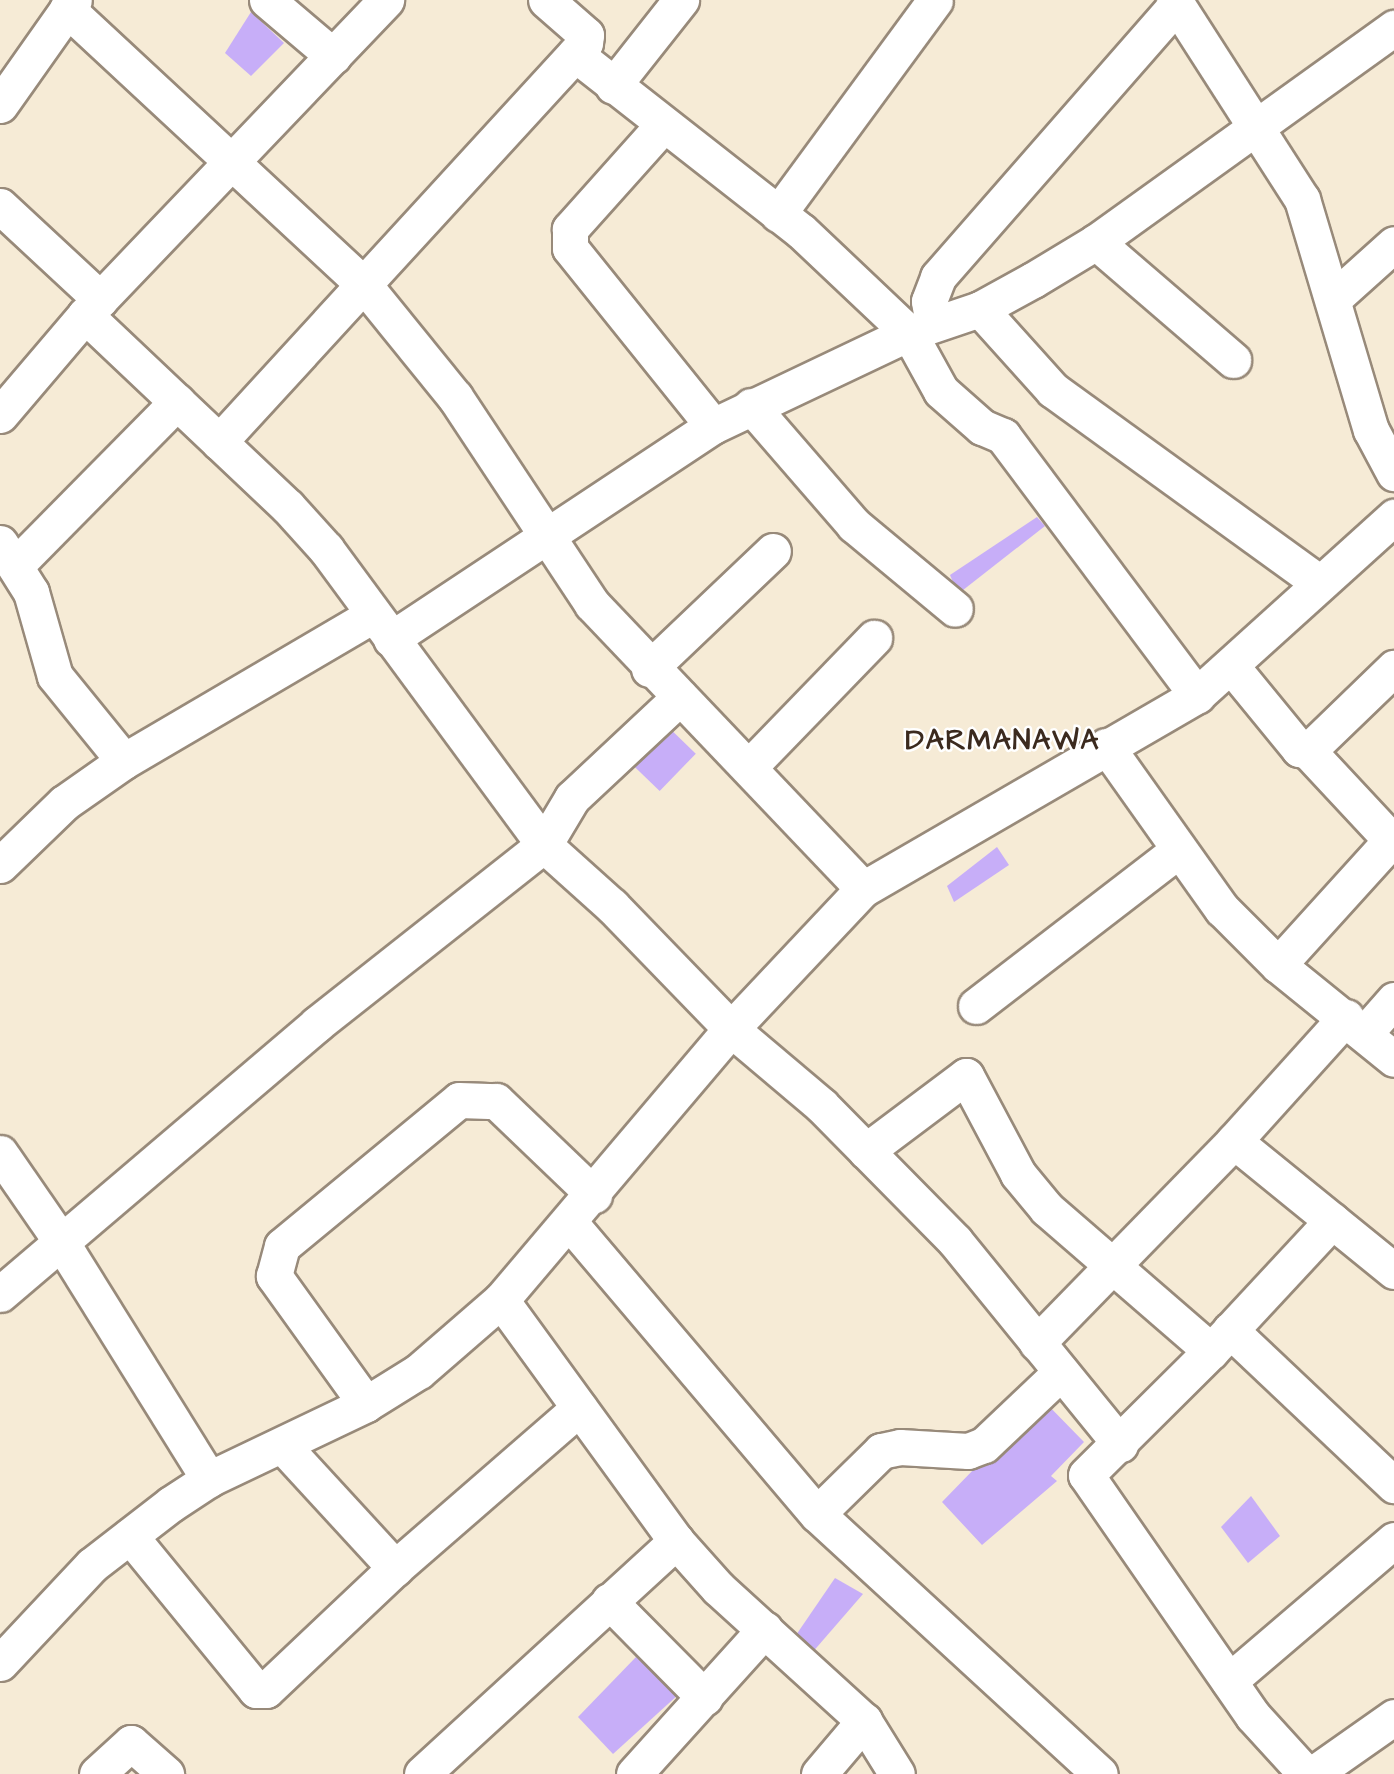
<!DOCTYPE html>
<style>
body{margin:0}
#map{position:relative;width:1394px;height:1774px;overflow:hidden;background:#f6ebd6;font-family:"Architects Daughter",sans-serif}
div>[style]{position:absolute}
.building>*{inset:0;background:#c7aef8;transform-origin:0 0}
.roads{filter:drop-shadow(2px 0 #988a7a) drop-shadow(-2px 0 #988a7a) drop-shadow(0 2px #988a7a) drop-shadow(0 -2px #988a7a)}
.street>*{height:35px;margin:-17.5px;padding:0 17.5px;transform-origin:17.5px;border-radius:17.5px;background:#fff}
span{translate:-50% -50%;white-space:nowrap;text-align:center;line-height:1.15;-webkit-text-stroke:5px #fff;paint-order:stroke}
.district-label{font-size:28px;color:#3b2a1e;font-weight:700;letter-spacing:2px}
</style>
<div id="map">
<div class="building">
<div style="clip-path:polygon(251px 12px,284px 43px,251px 76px,225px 53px)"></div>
<div style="clip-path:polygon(1037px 517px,1045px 526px,958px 594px,950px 575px)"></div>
<div style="left:662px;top:721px;width:47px;height:52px;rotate:44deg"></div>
<div style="clip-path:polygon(997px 847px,1009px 865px,954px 902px,947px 886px)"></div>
<div style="clip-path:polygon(1042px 1399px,1084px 1442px,1051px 1476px,1057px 1481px,982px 1545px,942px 1502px)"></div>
<div style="clip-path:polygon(1251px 1496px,1280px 1536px,1248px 1563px,1221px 1527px)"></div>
<div style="clip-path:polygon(835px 1578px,863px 1594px,811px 1654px,794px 1638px)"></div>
<div style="clip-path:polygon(636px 1657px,679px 1694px,613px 1754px,578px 1717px)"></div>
</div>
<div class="roads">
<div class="street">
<div style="left:267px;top:0;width:87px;rotate:40.3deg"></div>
<div style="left:1174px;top:0;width:237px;rotate:57.3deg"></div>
<div style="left:1302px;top:199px;width:241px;rotate:73.4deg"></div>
<div style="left:1371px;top:430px;width:49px;rotate:61.9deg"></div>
<div style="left:67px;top:9px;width:407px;rotate:42.9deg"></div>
<div style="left:365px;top:286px;width:143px;rotate:51deg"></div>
<div style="left:455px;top:397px;width:248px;rotate:56.5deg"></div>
<div style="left:592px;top:604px;width:393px;rotate:46.4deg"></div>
<div style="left:575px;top:54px;width:287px;rotate:38.1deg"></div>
<div style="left:801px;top:231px;width:149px;rotate:43.4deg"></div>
<div style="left:909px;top:333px;width:66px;rotate:61.1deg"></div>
<div style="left:941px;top:391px;width:55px;rotate:41.3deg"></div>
<div style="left:982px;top:427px;width:23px;rotate:23deg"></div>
<div style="left:1003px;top:436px;width:324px;rotate:53.2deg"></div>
<div style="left:613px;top:86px;width:110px;rotate:-51.7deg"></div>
<div style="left:0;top:105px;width:128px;rotate:-54.8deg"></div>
<div style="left:663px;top:125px;width:140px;rotate:131.8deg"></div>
<div style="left:570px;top:229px;width:19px;rotate:90deg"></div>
<div style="left:570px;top:248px;width:228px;rotate:51.2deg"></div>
<div style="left:0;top:206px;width:137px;rotate:42.9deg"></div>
<div style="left:778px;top:214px;width:265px;rotate:-53.7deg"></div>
<div style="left:1096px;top:242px;width:181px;rotate:40.7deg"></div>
<div style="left:1333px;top:299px;width:82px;rotate:-42deg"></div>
<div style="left:980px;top:309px;width:109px;rotate:48deg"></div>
<div style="left:1053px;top:390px;width:327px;rotate:35.9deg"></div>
<div style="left:85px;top:315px;width:279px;rotate:43.4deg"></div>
<div style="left:288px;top:507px;width:57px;rotate:47.9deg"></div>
<div style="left:326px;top:549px;width:368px;rotate:53.6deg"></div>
<div style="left:544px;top:845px;width:91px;rotate:41.9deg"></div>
<div style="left:612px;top:906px;width:171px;rotate:45.9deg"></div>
<div style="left:731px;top:1029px;width:118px;rotate:40.2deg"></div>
<div style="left:821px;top:1105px;width:191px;rotate:45.4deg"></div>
<div style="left:955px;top:1241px;width:262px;rotate:50.9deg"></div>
<div style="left:933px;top:324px;width:23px;rotate:-100deg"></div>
<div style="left:929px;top:301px;width:26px;rotate:-69deg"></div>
<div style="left:938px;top:277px;width:360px;rotate:-48.8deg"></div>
<div style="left:751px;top:406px;width:157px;rotate:49.1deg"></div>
<div style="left:854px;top:525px;width:131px;rotate:39.7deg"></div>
<div style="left:0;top:415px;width:131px;rotate:-49.6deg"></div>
<div style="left:85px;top:315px;width:436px;rotate:-46.3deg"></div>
<div style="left:219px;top:442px;width:541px;rotate:-47.47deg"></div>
<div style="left:585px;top:43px;width:8px;rotate:-83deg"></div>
<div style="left:586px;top:35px;width:53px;rotate:-138.8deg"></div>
<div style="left:0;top:543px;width:58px;rotate:57.7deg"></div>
<div style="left:31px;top:592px;width:87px;rotate:74.1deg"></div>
<div style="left:55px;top:676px;width:109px;rotate:50.9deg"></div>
<div style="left:17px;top:564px;width:228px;rotate:-45.4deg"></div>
<div style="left:391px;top:639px;width:386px;rotate:-33.5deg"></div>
<div style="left:713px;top:426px;width:217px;rotate:-25.4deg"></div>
<div style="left:909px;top:333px;width:75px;rotate:-18.7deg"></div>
<div style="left:980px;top:309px;width:60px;rotate:-28.7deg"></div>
<div style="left:1033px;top:280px;width:74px;rotate:-31.1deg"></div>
<div style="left:1096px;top:242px;width:367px;rotate:-35.7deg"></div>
<div style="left:1232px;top:667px;width:106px;rotate:50.7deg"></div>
<div style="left:1299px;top:749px;width:9px;rotate:13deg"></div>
<div style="left:1308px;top:751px;width:122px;rotate:47deg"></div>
<div style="left:649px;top:669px;width:171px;rotate:-43.6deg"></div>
<div style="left:1106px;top:746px;width:200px;rotate:54.6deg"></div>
<div style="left:1222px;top:909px;width:79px;rotate:45deg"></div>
<div style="left:1278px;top:965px;width:149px;rotate:39deg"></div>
<div style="left:1308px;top:751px;width:120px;rotate:-44deg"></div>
<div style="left:749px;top:767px;width:180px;rotate:-45.9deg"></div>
<div style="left:0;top:865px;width:89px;rotate:-44.1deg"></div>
<div style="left:64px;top:803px;width:73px;rotate:-35deg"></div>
<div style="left:124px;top:761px;width:289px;rotate:-30.4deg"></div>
<div style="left:1278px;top:965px;width:173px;rotate:-47.8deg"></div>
<div style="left:976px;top:1006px;width:254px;rotate:-37.6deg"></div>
<div style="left:1365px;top:1033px;width:44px;rotate:-48.7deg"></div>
<div style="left:1234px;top:1141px;width:206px;rotate:39.1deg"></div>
<div style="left:866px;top:1151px;width:125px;rotate:-36.9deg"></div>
<div style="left:966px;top:1076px;width:111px;rotate:62deg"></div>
<div style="left:1018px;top:1174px;width:45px;rotate:50.4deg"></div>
<div style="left:1047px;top:1209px;width:217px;rotate:40.9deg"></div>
<div style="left:0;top:1153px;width:106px;rotate:55.4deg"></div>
<div style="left:60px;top:1240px;width:282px;rotate:58.1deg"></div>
<div style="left:570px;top:1223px;width:382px;rotate:49.7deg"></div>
<div style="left:817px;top:1514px;width:384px;rotate:42.6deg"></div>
<div style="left:0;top:1294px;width:416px;rotate:-40.4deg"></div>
<div style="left:317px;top:1024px;width:289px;rotate:-38.3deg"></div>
<div style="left:544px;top:845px;width:55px;rotate:-59.2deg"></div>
<div style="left:572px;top:798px;width:148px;rotate:-43.1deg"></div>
<div style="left:501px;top:1300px;width:298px;rotate:54deg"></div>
<div style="left:676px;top:1541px;width:63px;rotate:48.2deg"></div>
<div style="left:718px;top:1588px;width:197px;rotate:42.3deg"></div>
<div style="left:864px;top:1721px;width:62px;rotate:58.1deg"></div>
<div style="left:1230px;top:1330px;width:226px;rotate:43.4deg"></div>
<div style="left:1037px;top:1343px;width:282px;rotate:-45.7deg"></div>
<div style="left:1234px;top:1141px;width:167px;rotate:-47.9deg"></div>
<div style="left:366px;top:1404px;width:158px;rotate:-125.7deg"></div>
<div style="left:274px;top:1276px;width:31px;rotate:-75deg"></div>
<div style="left:282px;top:1246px;width:229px;rotate:-39.5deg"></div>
<div style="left:459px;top:1100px;width:37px;rotate:2deg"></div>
<div style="left:496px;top:1101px;width:136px;rotate:43.8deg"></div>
<div style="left:283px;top:1446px;width:166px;rotate:47.4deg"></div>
<div style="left:817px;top:1514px;width:90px;rotate:-44.5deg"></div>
<div style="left:881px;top:1451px;width:19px;rotate:-12deg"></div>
<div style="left:900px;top:1447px;width:68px;rotate:3.4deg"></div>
<div style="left:968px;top:1451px;width:17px;rotate:-21deg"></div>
<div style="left:984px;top:1445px;width:106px;rotate:-43.5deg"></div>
<div style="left:130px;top:1536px;width:199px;rotate:50.7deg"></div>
<div style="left:256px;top:1690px;width:10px"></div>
<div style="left:266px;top:1690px;width:178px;rotate:-43.4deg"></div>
<div style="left:395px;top:1568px;width:244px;rotate:-41deg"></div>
<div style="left:609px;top:1601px;width:136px;rotate:45.3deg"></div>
<div style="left:0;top:1663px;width:134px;rotate:-46.8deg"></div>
<div style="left:92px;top:1565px;width:100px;rotate:-37.7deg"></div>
<div style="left:171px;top:1504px;width:45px;rotate:-33.3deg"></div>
<div style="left:209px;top:1479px;width:174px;rotate:-25.5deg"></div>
<div style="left:366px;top:1404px;width:62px;rotate:-31.9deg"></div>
<div style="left:419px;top:1371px;width:108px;rotate:-40.9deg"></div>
<div style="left:501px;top:1300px;width:355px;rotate:-49.7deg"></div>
<div style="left:731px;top:1029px;width:192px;rotate:-46.7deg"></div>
<div style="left:863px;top:889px;width:386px;rotate:-30.1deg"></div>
<div style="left:1197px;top:695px;width:266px;rotate:-42.1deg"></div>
<div style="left:1229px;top:1681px;width:217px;rotate:-40.5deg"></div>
<div style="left:97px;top:1774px;width:46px;rotate:-42.4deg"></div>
<div style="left:131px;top:1743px;width:47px;rotate:41.5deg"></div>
<div style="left:422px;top:1774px;width:345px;rotate:-42.5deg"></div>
<div style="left:634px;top:1774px;width:195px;rotate:-47.9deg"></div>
<div style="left:819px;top:1774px;width:70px;rotate:-49.7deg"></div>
<div style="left:1306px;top:1774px;width:79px;rotate:-132.4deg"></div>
<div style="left:1253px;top:1716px;width:293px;rotate:-124.7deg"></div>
<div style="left:1086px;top:1475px;width:176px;rotate:-44.8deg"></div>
<div style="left:1211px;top:1351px;width:178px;rotate:-47.1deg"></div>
<div style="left:1313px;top:1774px;width:99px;rotate:-35.1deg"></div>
</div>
</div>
<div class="district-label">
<span style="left:1003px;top:741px">DARMANAWA</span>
</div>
</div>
